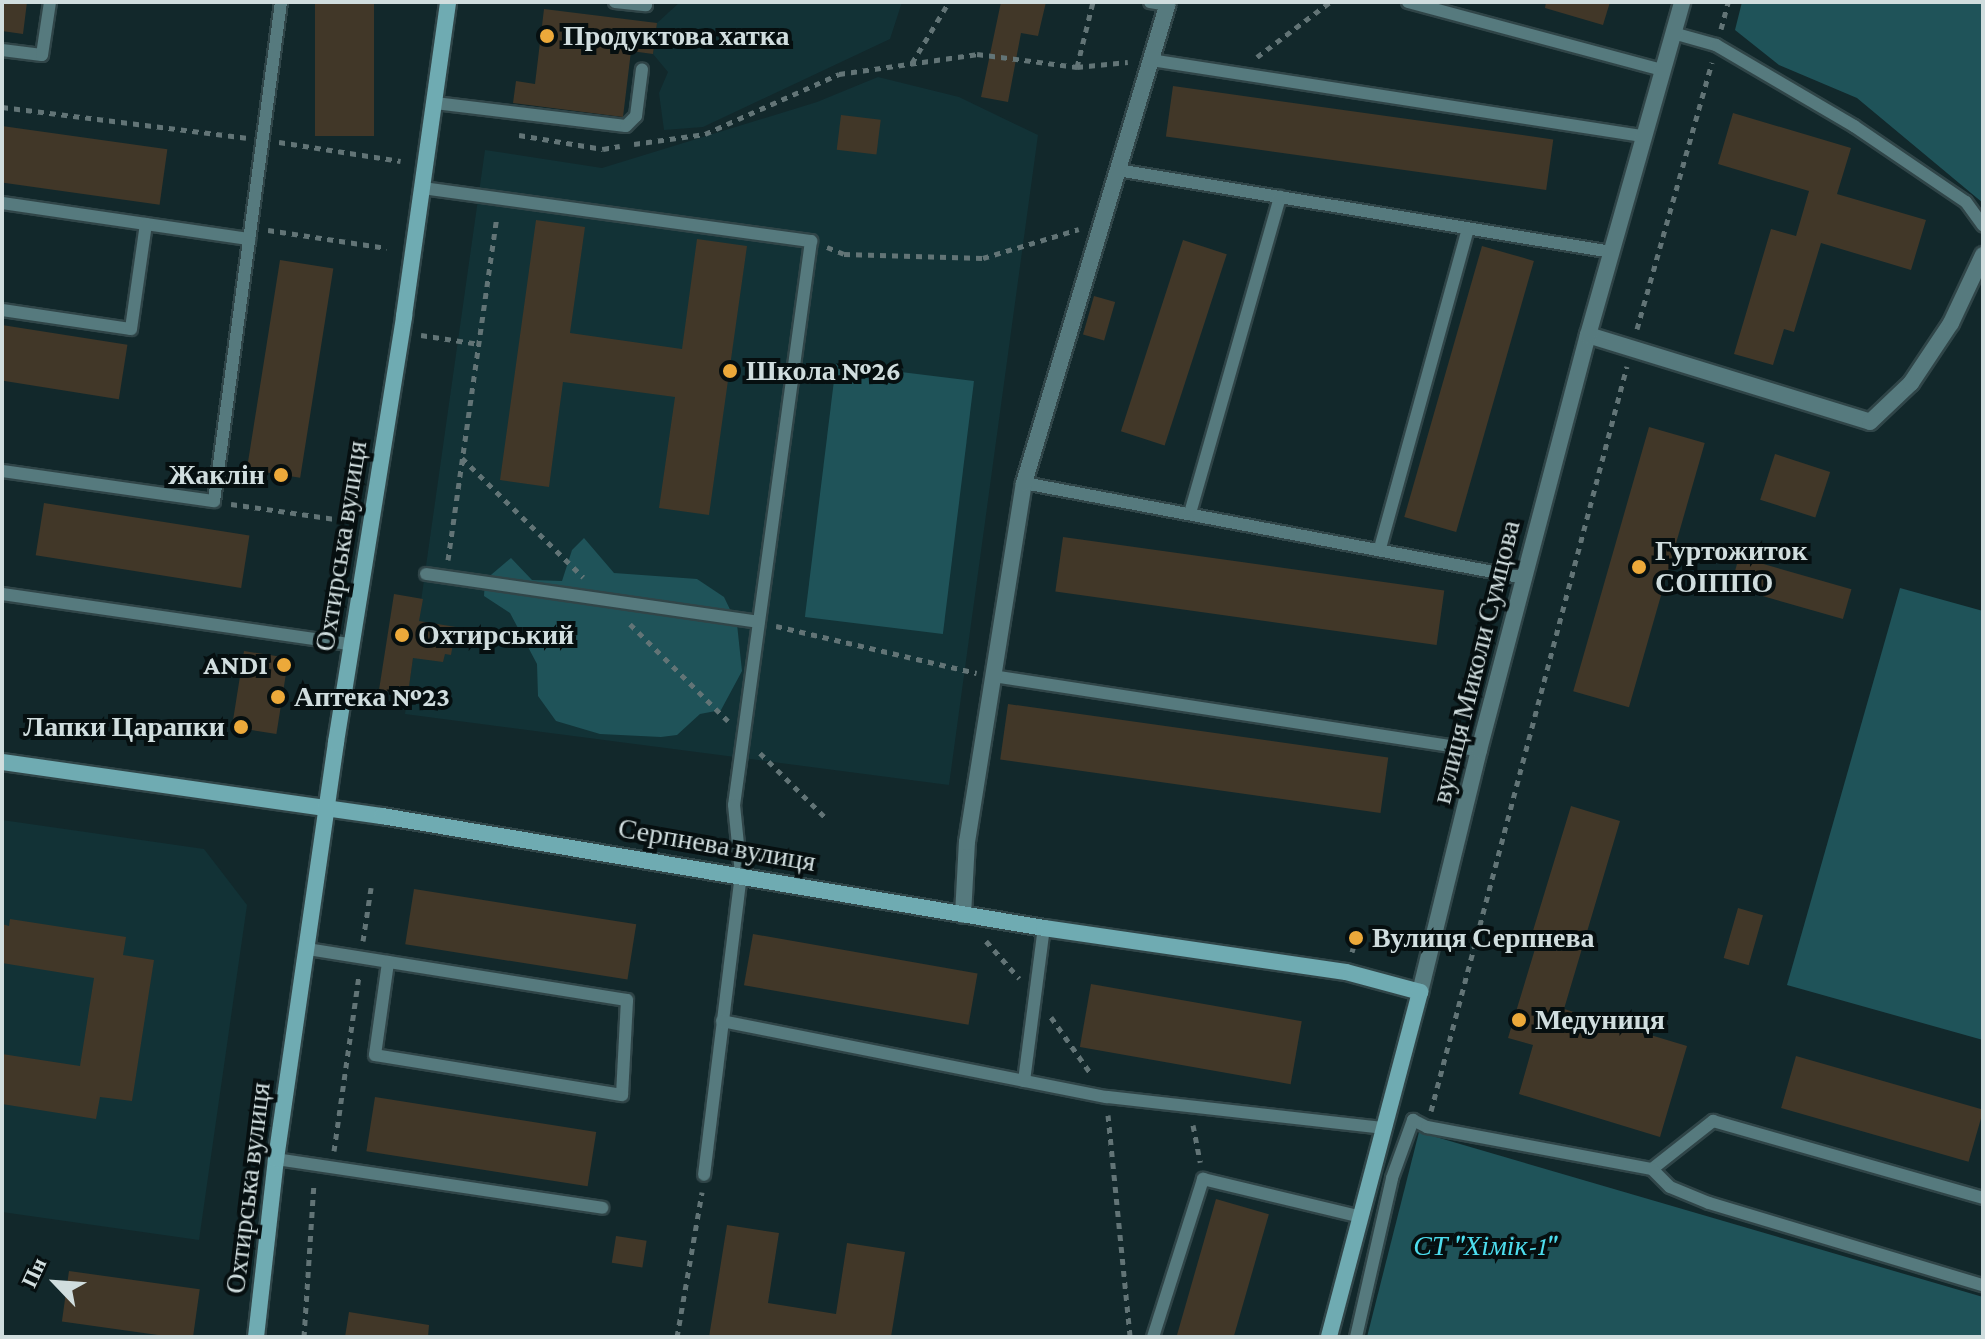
<!DOCTYPE html>
<meta charset="utf-8">
<style>
body{margin:0}
#map{position:relative;width:1985px;height:1339px;overflow:hidden;background:#12282b;font-family:"Crimson Pro",serif}
div>[style]{position:absolute}
.built>*{inset:0;background:#123236}
.green>*{inset:0;background:#1f5359;transform-origin:0 0}
.building>*{inset:0;background:#413728;transform-origin:0 0}
.path>*{height:5px;margin-top:-2.5px;transform-origin:0;background:repeating-linear-gradient(90deg,#627476 0 6px,transparent 0 12px)}
.roads{filter:drop-shadow(2px 0 #304548) drop-shadow(-2px 0 #304548) drop-shadow(0 2px #304548) drop-shadow(0 -2px #304548)}
.lane>*{height:12px;margin:-6px;padding:0 6px;transform-origin:6px;border-radius:6px;background:#567a7e}
.street>*{height:16px;margin:-8px;padding:0 8px;transform-origin:8px;border-radius:8px;background:#567a7e}
.secondary>*{height:16px;margin:-8px;padding:0 8px;transform-origin:8px;border-radius:8px;background:#6fabb2}
.dots>*{width:22px;height:22px;translate:-50% -50%;box-sizing:border-box;border:4px solid #060f10;border-radius:50%}
span{translate:-50% -50%;white-space:nowrap;text-align:center;line-height:1.15;-webkit-text-stroke:8px #060f10;paint-order:stroke}
.poi-label{font-size:28px;color:#d0ddde;font-weight:700}
.left{translate:0 -50%;text-align:left}
.right{translate:-100% -50%;text-align:right}
.street-label{font-size:28px;color:#d0ddde}
.park-label{font-size:28px;color:#4dddee;font-style:italic}
.frame{position:absolute;inset:0;border:4px solid #d0ddde;pointer-events:none}
.north{position:absolute;left:16px;top:1243px;width:80px;height:80px;-webkit-text-stroke:6px #060f10;paint-order:stroke;rotate:295deg;font-size:22px;font-weight:700;line-height:32px;text-align:center;color:#d0ddde}
.north::after{content:'';display:block;margin:auto;width:28px;height:36px;background:#d0ddde;clip-path:polygon(50% 0,100% 100%,50% 72%,0 100%)}
</style>
<div id="map">
<div class="built">
<div style="clip-path:polygon(680px 2px,902px 2px,890px 39px,703px 127px,664px 130px,659px 93px,668px 72px,653px 54px,657px 23px)"></div>
<div style="clip-path:polygon(878px 77px,959px 97px,1038px 135px,949px 785px,405px 714px,485px 150px,602px 168px,817px 102px)"></div>
<div style="clip-path:polygon(2px 820px,204px 849px,247px 905px,199px 1240px,2px 1212px)"></div>
</div>
<div class="green">
<div style="clip-path:polygon(1742px 2px,1983px 2px,1983px 203px,1857px 98px,1779px 65px,1735px 30px)"></div>
<div style="left:836px;top:364px;width:139px;height:255px;rotate:7deg"></div>
<div style="clip-path:polygon(584px 538px,614px 573px,697px 579px,724px 597px,737px 624px,742px 671px,721px 710px,700px 714px,677px 735px,661px 737px,600px 734px,556px 721px,538px 696px,537px 664px,510px 613px,484px 596px,485px 580px,511px 558px,532px 580px,562px 581px,572px 550px)"></div>
<div style="clip-path:polygon(1900px 588px,1983px 611px,1983px 1040px,1787px 985px)"></div>
<div style="clip-path:polygon(1419px 1132px,1983px 1297px,1983px 1337px,1367px 1337px)"></div>
</div>
<div class="building">
<div style="clip-path:polygon(2px 2px,27px 2px,23px 34px,2px 31px)"></div>
<div style="left:315px;top:2px;width:59px;height:134px"></div>
<div style="clip-path:polygon(1001px 2px,1046px 2px,1038px 36px,1021px 33px,1008px 102px,981px 97px)"></div>
<div style="clip-path:polygon(1546px 2px,1610px 2px,1603px 25px,1545px 8px)"></div>
<div style="clip-path:polygon(544px 9px,657px 23px,653px 54px,631px 51px,623px 117px,513px 103px,516px 81px,535px 84px)"></div>
<div style="left:1173px;top:86px;width:384px;height:51px;rotate:8deg"></div>
<div style="clip-path:polygon(1733px 113px,1851px 148px,1837px 194px,1926px 220px,1911px 270px,1821px 243px,1794px 332px,1784px 329px,1773px 365px,1734px 354px,1771px 229px,1796px 236px,1809px 191px,1718px 164px)"></div>
<div style="left:841px;top:115px;width:40px;height:35px;rotate:7deg"></div>
<div style="left:2px;top:126px;width:167px;height:56px;rotate:8deg"></div>
<div style="clip-path:polygon(536px 220px,585px 227px,570px 333px,682px 349px,697px 239px,747px 246px,709px 515px,659px 508px,675px 397px,563px 382px,549px 487px,500px 480px)"></div>
<div style="left:1183px;top:240px;width:46px;height:201px;rotate:18deg"></div>
<div style="left:1482px;top:246px;width:54px;height:282px;rotate:16deg"></div>
<div style="left:280px;top:260px;width:54px;height:212px;rotate:9deg"></div>
<div style="left:1094px;top:296px;width:22px;height:40px;rotate:16deg"></div>
<div style="left:2px;top:325px;width:127px;height:55px;rotate:9deg"></div>
<div style="left:1649px;top:427px;width:58px;height:275px;rotate:16deg"></div>
<div style="left:1775px;top:454px;width:58px;height:48px;rotate:18deg"></div>
<div style="left:44px;top:503px;width:208px;height:53px;rotate:9deg"></div>
<div style="left:1063px;top:537px;width:385px;height:55px;rotate:8deg"></div>
<div style="left:1739px;top:557px;width:117px;height:31px;rotate:16deg"></div>
<div style="clip-path:polygon(394px 594px,423px 599px,419px 621px,456px 627px,451px 655px,445px 654px,443px 662px,413px 658px,408px 694px,379px 690px)"></div>
<div style="left:244px;top:651px;width:45px;height:77px;rotate:9deg"></div>
<div style="left:1008px;top:704px;width:384px;height:56px;rotate:8deg"></div>
<div style="clip-path:polygon(1571px 806px,1620px 821px,1564px 1009px,1687px 1046px,1660px 1137px,1519px 1094px,1533px 1045px,1508px 1038px,1535px 949px,1528px 947px)"></div>
<div style="left:414px;top:889px;width:225px;height:56px;rotate:9deg"></div>
<div style="left:1738px;top:908px;width:26px;height:52px;rotate:16deg"></div>
<div style="clip-path:polygon(10px 919px,126px 937px,123px 955px,154px 960px,132px 1101px,100px 1097px,96px 1119px,2px 1104px,2px 1054px,80px 1066px,94px 978px,2px 963px,2px 924px,9px 926px)"></div>
<div style="left:753px;top:934px;width:228px;height:52px;rotate:10deg"></div>
<div style="left:1091px;top:984px;width:214px;height:64px;rotate:10deg"></div>
<div style="left:1796px;top:1056px;width:195px;height:54px;rotate:16deg"></div>
<div style="left:375px;top:1097px;width:224px;height:55px;rotate:9deg"></div>
<div style="left:1216px;top:1199px;width:55px;height:144px;rotate:16deg"></div>
<div style="clip-path:polygon(727px 1225px,779px 1233px,768px 1303px,836px 1314px,847px 1243px,905px 1252px,891px 1337px,709px 1337px)"></div>
<div style="left:616px;top:1236px;width:31px;height:27px;rotate:9deg"></div>
<div style="left:69px;top:1271px;width:132px;height:51px;rotate:8deg"></div>
<div style="clip-path:polygon(349px 1312px,429px 1325px,428px 1337px,345px 1337px)"></div>
</div>
<div class="path">
<div style="left:1721px;top:29px;width:28px;rotate:-75deg"></div>
<div style="left:1257px;top:57px;width:91px;rotate:-37deg"></div>
<div style="left:912px;top:63px;width:71px;rotate:-58.8deg"></div>
<div style="left:1077px;top:67px;width:51px;rotate:-5.6deg"></div>
<div style="left:2px;top:107px;width:246px;rotate:7.2deg"></div>
<div style="left:519px;top:135px;width:85px;rotate:9.5deg"></div>
<div style="left:603px;top:149px;width:17px;rotate:-10deg"></div>
<div style="left:279px;top:142px;width:123px;rotate:8.9deg"></div>
<div style="left:634px;top:144px;width:72px;rotate:-8deg"></div>
<div style="left:705px;top:134px;width:147px;rotate:-24.1deg"></div>
<div style="left:839px;top:74px;width:139px;rotate:-8.2deg"></div>
<div style="left:977px;top:54px;width:101px;rotate:7.4deg"></div>
<div style="left:1077px;top:67px;width:67px;rotate:-76.2deg"></div>
<div style="left:268px;top:230px;width:120px;rotate:8.6deg"></div>
<div style="left:827px;top:247px;width:18px;rotate:22deg"></div>
<div style="left:844px;top:254px;width:139px;rotate:1.6deg"></div>
<div style="left:983px;top:258px;width:100px;rotate:-16.8deg"></div>
<div style="left:1637px;top:329px;width:277px;rotate:-74.3deg"></div>
<div style="left:421px;top:335px;width:59px;rotate:8.8deg"></div>
<div style="left:462px;top:458px;width:170px;rotate:44.5deg"></div>
<div style="left:231px;top:504px;width:112px;rotate:8.2deg"></div>
<div style="left:448px;top:560px;width:346px;rotate:-81.9deg"></div>
<div style="left:630px;top:624px;width:138px;rotate:44.7deg"></div>
<div style="left:776px;top:626px;width:206px;rotate:13.2deg"></div>
<div style="left:760px;top:753px;width:95px;rotate:44.6deg"></div>
<div style="left:363px;top:941px;width:54px;rotate:-81.4deg"></div>
<div style="left:986px;top:941px;width:50px;rotate:48.3deg"></div>
<div style="left:1352px;top:952px;width:15px;rotate:-74deg"></div>
<div style="left:1051px;top:1017px;width:70px;rotate:54.9deg"></div>
<div style="left:1431px;top:1111px;width:770px;rotate:-75.26deg"></div>
<div style="left:1108px;top:1115px;width:223px;rotate:84.3deg"></div>
<div style="left:1193px;top:1125px;width:38px;rotate:79deg"></div>
<div style="left:334px;top:1151px;width:178px;rotate:-81.9deg"></div>
<div style="left:304px;top:1337px;width:155px;rotate:-86.3deg"></div>
<div style="left:677px;top:1337px;width:147px;rotate:-80.2deg"></div>
</div>
<div class="roads">
<div class="lane">
<div style="left:615px;top:2px;width:31px;rotate:6deg"></div>
<div style="left:646px;top:5px;width:3px;rotate:-90deg"></div>
<div style="left:1150px;top:2px;width:17px;rotate:10deg"></div>
<div style="left:1167px;top:5px;width:3px;rotate:-72deg"></div>
<div style="left:1408px;top:2px;width:263px;rotate:15deg"></div>
<div style="left:1673px;top:33px;width:45px;rotate:15.6deg"></div>
<div style="left:1716px;top:45px;width:160px;rotate:30.4deg"></div>
<div style="left:1854px;top:126px;width:135px;rotate:34.2deg"></div>
<div style="left:1966px;top:202px;width:29px;rotate:54deg"></div>
<div style="left:2px;top:50px;width:40px;rotate:7.1deg"></div>
<div style="left:42px;top:55px;width:54px;rotate:-81.4deg"></div>
<div style="left:1151px;top:60px;width:498px;rotate:8.8deg"></div>
<div style="left:435px;top:103px;width:192px;rotate:6.9deg"></div>
<div style="left:626px;top:126px;width:14px;rotate:-45deg"></div>
<div style="left:636px;top:116px;width:47px;rotate:-82.7deg"></div>
<div style="left:1117px;top:170px;width:501px;rotate:9.42deg"></div>
<div style="left:423px;top:188px;width:392px;rotate:7.8deg"></div>
<div style="left:811px;top:241px;width:569px;rotate:97.77deg"></div>
<div style="left:734px;top:805px;width:69px;rotate:84.2deg"></div>
<div style="left:741px;top:874px;width:303px;rotate:97deg"></div>
<div style="left:2px;top:203px;width:250px;rotate:8.3deg"></div>
<div style="left:2px;top:310px;width:130px;rotate:8.4deg"></div>
<div style="left:131px;top:329px;width:106px;rotate:-81.9deg"></div>
<div style="left:2px;top:471px;width:214px;rotate:8.1deg"></div>
<div style="left:214px;top:501px;width:503px;rotate:-82.35deg"></div>
<div style="left:1024px;top:483px;width:510px;rotate:10.74deg"></div>
<div style="left:1190px;top:513px;width:329px;rotate:-74.1deg"></div>
<div style="left:1380px;top:548px;width:331px;rotate:-74.6deg"></div>
<div style="left:426px;top:574px;width:336px;rotate:8.2deg"></div>
<div style="left:2px;top:594px;width:353px;rotate:8.2deg"></div>
<div style="left:993px;top:676px;width:492px;rotate:8.7deg"></div>
<div style="left:308px;top:949px;width:323px;rotate:9.1deg"></div>
<div style="left:627px;top:1000px;width:95px;rotate:93deg"></div>
<div style="left:622px;top:1095px;width:250px;rotate:-170.8deg"></div>
<div style="left:375px;top:1055px;width:94px;rotate:-82deg"></div>
<div style="left:722px;top:1021px;width:392px;rotate:11.2deg"></div>
<div style="left:1107px;top:1097px;width:280px;rotate:6.4deg"></div>
<div style="left:1024px;top:1081px;width:154px;rotate:-82.6deg"></div>
<div style="left:276px;top:1159px;width:330px;rotate:8.5deg"></div>
<div style="left:1652px;top:1169px;width:78px;rotate:-38.2deg"></div>
<div style="left:1713px;top:1121px;width:281px;rotate:15.9deg"></div>
<div style="left:1153px;top:1337px;width:166px;rotate:-72.4deg"></div>
<div style="left:1203px;top:1179px;width:163px;rotate:13.5deg"></div>
<div style="left:1356px;top:1337px;width:163px;rotate:-77.2deg"></div>
<div style="left:1392px;top:1178px;width:62px;rotate:-70.1deg"></div>
<div style="left:1413px;top:1120px;width:16px;rotate:27deg"></div>
<div style="left:1427px;top:1127px;width:229px;rotate:10.6deg"></div>
<div style="left:1652px;top:1169px;width:25px;rotate:45deg"></div>
<div style="left:1670px;top:1187px;width:42px;rotate:22.3deg"></div>
<div style="left:1709px;top:1203px;width:286px;rotate:16.7deg"></div>
</div>
<div class="street">
<div style="left:1588px;top:335px;width:295px;rotate:17.1deg"></div>
<div style="left:1870px;top:422px;width:57px;rotate:-43.6deg"></div>
<div style="left:1911px;top:383px;width:72px;rotate:-56.3deg"></div>
<div style="left:1951px;top:323px;width:75px;rotate:-64.8deg"></div>
<div style="left:963px;top:915px;width:73px;rotate:-86.9deg"></div>
<div style="left:967px;top:842px;width:363px;rotate:-81deg"></div>
<div style="left:1024px;top:483px;width:499px;rotate:-73.3deg"></div>
<div style="left:1420px;top:992px;width:249px;rotate:-76.3deg"></div>
<div style="left:1479px;top:750px;width:429px;rotate:-75.3deg"></div>
<div style="left:1588px;top:335px;width:346px;rotate:-74.2deg"></div>
</div>
<div class="secondary">
<div style="left:2px;top:762px;width:384px;rotate:8.1deg"></div>
<div style="left:382px;top:816px;width:671px;rotate:9.6deg"></div>
<div style="left:1044px;top:928px;width:305px;rotate:8.3deg"></div>
<div style="left:1346px;top:972px;width:77px;rotate:15.1deg"></div>
<div style="left:1420px;top:992px;width:357px;rotate:104.8deg"></div>
<div style="left:256px;top:1337px;width:179px;rotate:-83.6deg"></div>
<div style="left:276px;top:1159px;width:421px;rotate:-81.8deg"></div>
<div style="left:336px;top:742px;width:431px;rotate:-80.9deg"></div>
<div style="left:404px;top:316px;width:317px;rotate:-82deg"></div>
</div>
</div>
<div class="dots">
<div style="left:547px;top:36px;background:#eca93a"></div>
<div style="left:730px;top:371px;background:#eca93a"></div>
<div style="left:281px;top:475px;background:#eca93a"></div>
<div style="left:1639px;top:567px;background:#eca93a"></div>
<div style="left:402px;top:635px;background:#eca93a"></div>
<div style="left:284px;top:665px;background:#eca93a"></div>
<div style="left:278px;top:697px;background:#eca93a"></div>
<div style="left:241px;top:727px;background:#eca93a"></div>
<div style="left:1356px;top:938px;background:#eca93a"></div>
<div style="left:1519px;top:1020px;background:#eca93a"></div>
</div>
<div class="poi-label">
<span class="left" style="left:563px;top:36px">Продуктова хатка</span>
<span class="left" style="left:746px;top:371px">Школа №26</span>
<span class="right" style="left:265px;top:475px">Жаклін</span>
<span class="left" style="left:1655px;top:567px">Гуртожиток<br>СОІППО</span>
<span class="left" style="left:418px;top:635px">Охтирський</span>
<span class="right" style="left:268px;top:665px">ANDI</span>
<span class="left" style="left:294px;top:697px">Аптека №23</span>
<span class="right" style="left:225px;top:727px">Лапки Царапки</span>
<span class="left" style="left:1372px;top:938px">Вулиця Серпнева</span>
<span class="left" style="left:1535px;top:1020px">Медуниця</span>
</div>
<div class="street-label">
<span style="left:341px;top:546px;rotate:-81deg">Охтирська вулиця</span>
<span style="left:1476px;top:662px;rotate:-76deg">вулиця Миколи Сумцова</span>
<span style="left:717px;top:845px;rotate:10deg">Серпнева вулиця</span>
<span style="left:248px;top:1188px;rotate:-83deg">Охтирська вулиця</span>
</div>
<div class="park-label">
<span style="left:1485px;top:1246px">СТ "Хімік-1"</span>
</div>
<div class="frame"></div>
<div class="north">Пн</div>
</div>
